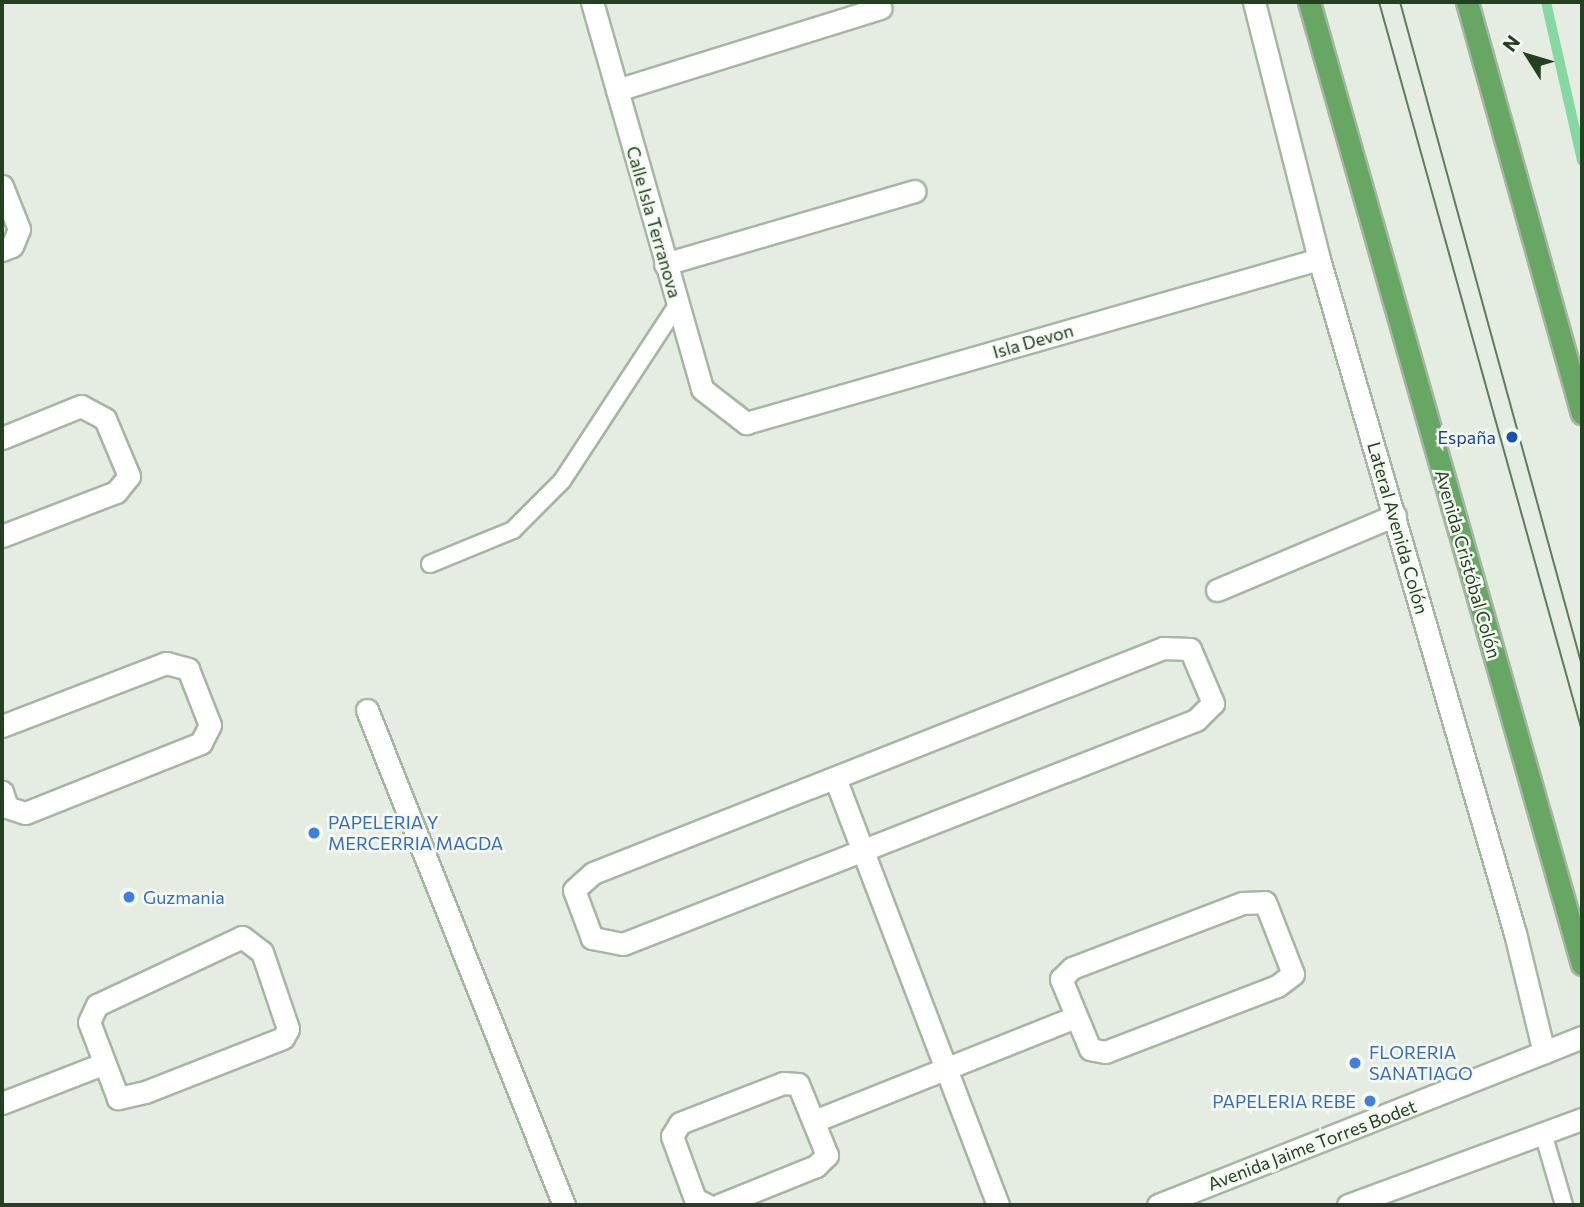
<!DOCTYPE html>
<meta charset="utf-8">
<style>
body{margin:0}
#map{position:relative;width:1584px;height:1207px;overflow:hidden;background:#e5ede2;font-family:Commissioner,sans-serif}
div>[style]{position:absolute}
.stream>*{height:10px;margin:-5px;padding:0 5px;transform-origin:5px;border-radius:5px;background:#86d7a2}
.roads{filter:drop-shadow(2px 0 #a7b6a4) drop-shadow(-2px 0 #a7b6a4) drop-shadow(0 2px #a7b6a4) drop-shadow(0 -2px #a7b6a4)}
.lane>*{height:16px;margin:-8px;padding:0 8px;transform-origin:8px;border-radius:8px;background:#fff}
.street>*{height:21px;margin:-10.5px;padding:0 10.5px;transform-origin:10.5px;border-radius:10.5px;background:#fff}
.secondary>*{height:21px;margin:-10.5px;padding:0 10.5px;transform-origin:10.5px;border-radius:10.5px;background:#fff}
.primary>*{height:21px;margin:-10.5px;padding:0 10.5px;transform-origin:10.5px;border-radius:10.5px;background:#67a763}
.tram>*{height:2px;margin:-1px;padding:0 1px;transform-origin:1px;border-radius:1px;background:#5d7c5b}
.dots>*{width:19px;height:19px;translate:-50% -50%;box-sizing:border-box;border:4px solid #f5faf3;border-radius:50%}
span{translate:-50% -50%;white-space:nowrap;text-align:center;line-height:1.15;-webkit-text-stroke:5px #f5faf3;paint-order:stroke}
.street-label{font-size:18px;color:#234020}
.transit-label{font-size:18px;color:#164399}
.right{translate:-100% -50%;text-align:right}
.shop-label{font-size:18px;color:#366cbe}
.left{translate:0 -50%;text-align:left}
.frame{position:absolute;inset:0;border:4px solid #234020;pointer-events:none}
.north{position:absolute;left:1493px;top:21px;width:70px;height:70px;-webkit-text-stroke:5px #f5faf3;paint-order:stroke;rotate:307deg;font-size:19px;font-weight:700;line-height:28px;text-align:center;color:#234020}
.north::after{content:'';display:block;margin:auto;width:24px;height:32px;background:#234020;clip-path:polygon(50% 0,100% 100%,50% 72%,0 100%)}
</style>
<div id="map">
<div class="stream">
<div style="left:1546px;top:2px;width:163px;rotate:77.2deg"></div>
</div>
<div class="roads">
<div class="lane">
<div style="left:430px;top:564px;width:90px;rotate:-22.3deg"></div>
<div style="left:513px;top:530px;width:69px;rotate:-45deg"></div>
<div style="left:562px;top:481px;width:210px;rotate:-56.8deg"></div>
<div style="left:1543px;top:1133px;width:75px;rotate:73.7deg"></div>
</div>
<div class="street">
<div style="left:592px;top:2px;width:402px;rotate:74.1deg"></div>
<div style="left:702px;top:389px;width:56px;rotate:37.7deg"></div>
<div style="left:746px;top:423px;width:596px;rotate:-15.97deg"></div>
<div style="left:1254px;top:2px;width:265px;rotate:75.8deg"></div>
<div style="left:1319px;top:259px;width:702px;rotate:73.79deg"></div>
<div style="left:1515px;top:933px;width:123px;rotate:76.4deg"></div>
<div style="left:617px;top:90px;width:276px;rotate:-17.3deg"></div>
<div style="left:2px;top:186px;width:46px;rotate:68.4deg"></div>
<div style="left:19px;top:229px;width:18px;rotate:112deg"></div>
<div style="left:12px;top:246px;width:11px;rotate:158deg"></div>
<div style="left:665px;top:264px;width:260px;rotate:-16.3deg"></div>
<div style="left:2px;top:438px;width:85px;rotate:-22.1deg"></div>
<div style="left:81px;top:406px;width:27px;rotate:28deg"></div>
<div style="left:105px;top:419px;width:62px;rotate:67.2deg"></div>
<div style="left:129px;top:476px;width:21px;rotate:129deg"></div>
<div style="left:116px;top:492px;width:122px;rotate:158.9deg"></div>
<div style="left:1217px;top:590px;width:193px;rotate:-22.8deg"></div>
<div style="left:1163px;top:648px;width:27px;rotate:2deg"></div>
<div style="left:1190px;top:649px;width:59px;rotate:66.9deg"></div>
<div style="left:1213px;top:703px;width:24px;rotate:135deg"></div>
<div style="left:1196px;top:720px;width:615px;rotate:158.65deg"></div>
<div style="left:623px;top:944px;width:32px;rotate:-169deg"></div>
<div style="left:592px;top:938px;width:51px;rotate:-110.6deg"></div>
<div style="left:574px;top:890px;width:25px;rotate:-42deg"></div>
<div style="left:593px;top:873px;width:613px;rotate:-21.54deg"></div>
<div style="left:367px;top:710px;width:533px;rotate:68.3deg"></div>
<div style="left:2px;top:726px;width:176px;rotate:-21deg"></div>
<div style="left:166px;top:663px;width:23px;rotate:15deg"></div>
<div style="left:188px;top:669px;width:60px;rotate:68.6deg"></div>
<div style="left:210px;top:725px;width:20px;rotate:117deg"></div>
<div style="left:201px;top:743px;width:189px;rotate:158.3deg"></div>
<div style="left:25px;top:813px;width:19px;rotate:-162deg"></div>
<div style="left:7px;top:807px;width:16px;rotate:-108deg"></div>
<div style="left:835px;top:778px;width:457px;rotate:69.1deg"></div>
<div style="left:1265px;top:902px;width:77px;rotate:68.7deg"></div>
<div style="left:1293px;top:974px;width:20px;rotate:143deg"></div>
<div style="left:1277px;top:986px;width:184px;rotate:159deg"></div>
<div style="left:1105px;top:1052px;width:15px;rotate:-169deg"></div>
<div style="left:1090px;top:1049px;width:76px;rotate:-112.5deg"></div>
<div style="left:1061px;top:979px;width:16px;rotate:-45deg"></div>
<div style="left:1072px;top:968px;width:182px;rotate:-20.9deg"></div>
<div style="left:1242px;top:903px;width:23px;rotate:-2deg"></div>
<div style="left:242px;top:937px;width:25px;rotate:37deg"></div>
<div style="left:262px;top:952px;width:81px;rotate:71.3deg"></div>
<div style="left:288px;top:1029px;width:10px;rotate:119deg"></div>
<div style="left:283px;top:1038px;width:148px;rotate:158.6deg"></div>
<div style="left:145px;top:1092px;width:28px;rotate:167deg"></div>
<div style="left:118px;top:1098px;width:81px;rotate:-110.9deg"></div>
<div style="left:89px;top:1022px;width:19px;rotate:-65deg"></div>
<div style="left:97px;top:1005px;width:160px;rotate:-25.1deg"></div>
<div style="left:2px;top:1103px;width:110px;rotate:-21.2deg"></div>
<div style="left:814px;top:1121px;width:281px;rotate:-21.7deg"></div>
<div style="left:707px;top:1205px;width:13px;rotate:-153deg"></div>
<div style="left:695px;top:1199px;width:67px;rotate:-110.1deg"></div>
<div style="left:672px;top:1136px;width:15px;rotate:-58deg"></div>
<div style="left:680px;top:1123px;width:110px;rotate:-21.2deg"></div>
<div style="left:783px;top:1083px;width:15px;rotate:4deg"></div>
<div style="left:798px;top:1084px;width:77px;rotate:67.8deg"></div>
<div style="left:827px;top:1155px;width:16px;rotate:135deg"></div>
<div style="left:816px;top:1166px;width:105px;rotate:158.1deg"></div>
</div>
<div class="secondary">
<div style="left:1158px;top:1205px;width:456px;rotate:-21.6deg"></div>
<div style="left:1348px;top:1205px;width:249px;rotate:-20.2deg"></div>
</div>
<div class="primary">
<div style="left:1309px;top:2px;width:1000px;rotate:74.16deg"></div>
<div style="left:1467px;top:2px;width:427px;rotate:74.4deg"></div>
</div>
</div>
<div class="tram">
<div style="left:1379px;top:2px;width:757px;rotate:74.44deg"></div>
<div style="left:1400px;top:2px;width:688px;rotate:74.67deg"></div>
</div>
<div class="dots">
<div style="left:1512px;top:437px;background:#1a4fb4"></div>
<div style="left:314px;top:833px;background:#3f7fe0"></div>
<div style="left:129px;top:897px;background:#3f7fe0"></div>
<div style="left:1355px;top:1063px;background:#3f7fe0"></div>
<div style="left:1370px;top:1101px;background:#3f7fe0"></div>
</div>
<div class="street-label">
<span style="left:654px;top:222px;rotate:74deg">Calle Isla Terranova</span>
<span style="left:1033px;top:341px;rotate:-16deg">Isla Devon</span>
<span style="left:1398px;top:528px;rotate:74deg">Lateral Avenida Colón</span>
<span style="left:1468px;top:564px;rotate:74deg">Avenida Cristóbal Colón</span>
<span style="left:1312px;top:1145px;rotate:-21deg">Avenida Jaime Torres Bodet</span>
</div>
<div class="transit-label">
<span class="right" style="left:1496px;top:437px">España</span>
</div>
<div class="shop-label">
<span class="left" style="left:328px;top:833px">PAPELERIA Y<br>MERCERRIA MAGDA</span>
<span class="left" style="left:143px;top:897px">Guzmania</span>
<span class="left" style="left:1369px;top:1063px">FLORERIA<br>SANATIAGO</span>
<span class="right" style="left:1356px;top:1101px">PAPELERIA REBE</span>
</div>
<div class="frame"></div>
<div class="north">N</div>
</div>
